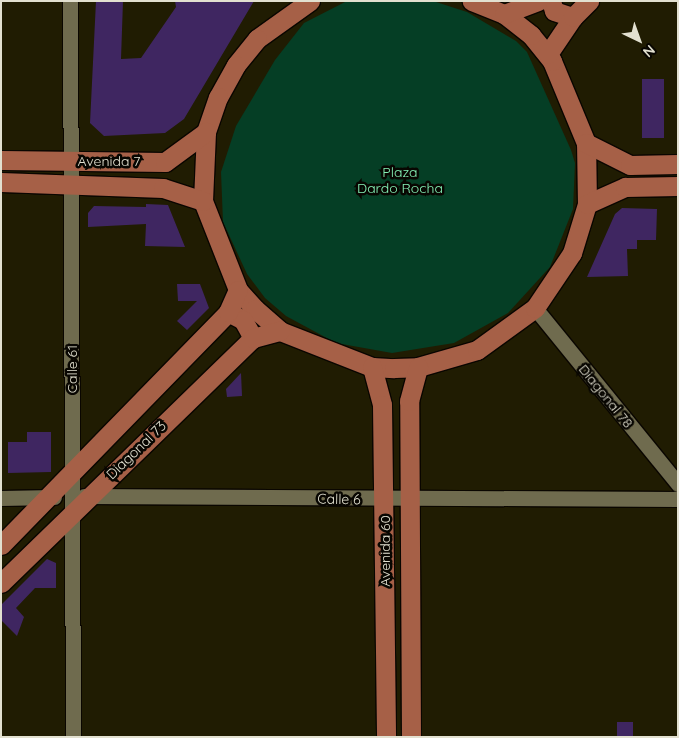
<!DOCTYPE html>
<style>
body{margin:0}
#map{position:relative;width:679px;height:738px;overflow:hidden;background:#201c02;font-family:Quicksand,sans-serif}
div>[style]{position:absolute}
.green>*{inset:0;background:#053e25}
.building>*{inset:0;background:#3f2661;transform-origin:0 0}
.roads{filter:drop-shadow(1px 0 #0a0600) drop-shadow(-1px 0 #0a0600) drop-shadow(0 1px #0a0600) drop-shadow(0 -1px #0a0600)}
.minor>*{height:15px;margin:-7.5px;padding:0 7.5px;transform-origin:7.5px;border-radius:7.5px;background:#6f6b4e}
.major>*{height:19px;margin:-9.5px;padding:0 9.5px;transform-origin:9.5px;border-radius:9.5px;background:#a66047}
span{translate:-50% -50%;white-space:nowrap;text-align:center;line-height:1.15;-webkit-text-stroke:5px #080601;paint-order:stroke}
.street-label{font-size:14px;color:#e2e0d0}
.park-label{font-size:14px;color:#85f1b6}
.frame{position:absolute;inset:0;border:2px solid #e2e0d0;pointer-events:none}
.north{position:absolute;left:614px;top:15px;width:50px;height:50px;-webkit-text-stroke:4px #080601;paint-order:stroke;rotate:138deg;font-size:14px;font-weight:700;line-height:20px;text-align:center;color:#e2e0d0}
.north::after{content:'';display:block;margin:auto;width:18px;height:22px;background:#e2e0d0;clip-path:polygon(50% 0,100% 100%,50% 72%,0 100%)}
</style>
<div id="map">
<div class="green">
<div style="clip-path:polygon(347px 1px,433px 1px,467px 12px,516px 41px,527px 52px,571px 150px,575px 163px,573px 209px,550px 267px,508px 313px,454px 343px,392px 353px,336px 343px,286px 316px,265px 298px,247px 274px,223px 222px,221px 172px,236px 126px,275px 60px,304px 23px)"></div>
</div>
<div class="building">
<div style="clip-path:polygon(96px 1px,123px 1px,121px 59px,141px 58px,176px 7px,175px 1px,254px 1px,184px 119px,165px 133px,104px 136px,90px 123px)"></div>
<div style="left:642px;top:79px;width:22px;height:59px"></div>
<div style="clip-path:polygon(146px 204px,168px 205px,185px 247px,145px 246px,146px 224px,88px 227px,88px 213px,94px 206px,146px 207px)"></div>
<div style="clip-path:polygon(622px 208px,657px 209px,656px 240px,637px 240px,637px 249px,627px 249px,628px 276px,587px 277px,615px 214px)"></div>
<div style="clip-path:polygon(177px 284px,200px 284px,209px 308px,187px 330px,177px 321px,197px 301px,178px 301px)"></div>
<div style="clip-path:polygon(241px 373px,242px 396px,227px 397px,226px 389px)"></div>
<div style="clip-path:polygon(27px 432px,51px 432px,51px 472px,8px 473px,8px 442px,27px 442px)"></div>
<div style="clip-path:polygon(47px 559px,56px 563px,56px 588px,35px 588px,16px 608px,24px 617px,17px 636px,1px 620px,1px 605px)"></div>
<div style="left:617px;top:722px;width:16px;height:15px"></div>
</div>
<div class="roads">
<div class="minor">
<div style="left:70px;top:1px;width:736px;rotate:89.77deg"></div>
<div style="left:535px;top:308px;width:227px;rotate:50.9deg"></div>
<div style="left:84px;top:496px;width:594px;rotate:0.29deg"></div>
<div style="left:1px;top:498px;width:53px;rotate:-1.1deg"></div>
</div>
<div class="major">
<div style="left:310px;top:1px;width:65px;rotate:144.4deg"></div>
<div style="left:257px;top:39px;width:33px;rotate:129deg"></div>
<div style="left:236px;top:65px;width:37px;rotate:119deg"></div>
<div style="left:218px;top:97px;width:37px;rotate:109deg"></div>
<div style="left:206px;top:132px;width:69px;rotate:92.5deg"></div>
<div style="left:203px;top:201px;width:96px;rotate:68.5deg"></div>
<div style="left:238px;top:290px;width:25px;rotate:48deg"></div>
<div style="left:255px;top:309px;width:33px;rotate:41deg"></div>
<div style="left:280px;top:331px;width:99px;rotate:21.4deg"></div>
<div style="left:372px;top:367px;width:22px;rotate:3deg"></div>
<div style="left:394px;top:368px;width:24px;rotate:-2deg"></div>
<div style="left:418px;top:367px;width:61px;rotate:-16.1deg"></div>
<div style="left:477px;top:350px;width:72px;rotate:-35.9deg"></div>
<div style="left:535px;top:308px;width:66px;rotate:-56.1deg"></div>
<div style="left:572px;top:253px;width:51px;rotate:-73deg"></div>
<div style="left:587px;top:204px;width:61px;rotate:-90.9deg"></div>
<div style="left:586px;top:143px;width:89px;rotate:-112.5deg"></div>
<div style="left:552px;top:61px;width:33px;rotate:-129deg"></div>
<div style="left:531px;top:35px;width:34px;rotate:-142deg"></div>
<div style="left:504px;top:14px;width:35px;rotate:-158deg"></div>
<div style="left:551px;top:1px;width:10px;rotate:73deg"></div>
<div style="left:554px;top:11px;width:20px;rotate:18deg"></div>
<div style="left:504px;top:14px;width:36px;rotate:-21deg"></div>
<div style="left:548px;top:54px;width:45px;rotate:-56deg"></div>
<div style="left:573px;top:17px;width:23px;rotate:-45deg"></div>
<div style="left:586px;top:143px;width:49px;rotate:26.6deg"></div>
<div style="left:630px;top:165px;width:48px;rotate:-1.2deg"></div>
<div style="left:1px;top:160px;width:164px;rotate:0.7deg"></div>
<div style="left:165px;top:162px;width:51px;rotate:-36.2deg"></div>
<div style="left:1px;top:182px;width:162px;rotate:2.1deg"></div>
<div style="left:163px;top:188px;width:42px;rotate:18deg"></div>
<div style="left:587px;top:204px;width:42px;rotate:-24.1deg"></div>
<div style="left:625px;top:187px;width:53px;rotate:-1.1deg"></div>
<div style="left:228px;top:312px;width:17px;rotate:28deg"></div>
<div style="left:243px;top:320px;width:21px;rotate:61deg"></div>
<div style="left:372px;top:367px;width:39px;rotate:75deg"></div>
<div style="left:382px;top:405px;width:332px;rotate:89.3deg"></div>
<div style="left:1px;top:545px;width:325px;rotate:-45.7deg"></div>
<div style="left:228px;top:312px;width:24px;rotate:-66deg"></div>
<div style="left:1px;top:583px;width:351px;rotate:-44.2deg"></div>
<div style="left:253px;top:338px;width:28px;rotate:-15deg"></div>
<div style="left:411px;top:737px;width:336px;rotate:-90.3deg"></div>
<div style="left:409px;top:401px;width:35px;rotate:-75deg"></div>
</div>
</div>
<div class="street-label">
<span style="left:109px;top:161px">Avenida 7</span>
<span style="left:72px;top:369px;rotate:-90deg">Calle 61</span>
<span style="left:606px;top:396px;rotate:51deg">Diagonal 78</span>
<span style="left:136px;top:450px;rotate:-44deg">Diagonal 73</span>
<span style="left:339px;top:499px;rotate:1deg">Calle 6</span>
<span style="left:385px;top:551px;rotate:-90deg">Avenida 60</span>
</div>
<div class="park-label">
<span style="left:400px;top:180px">Plaza<br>Dardo Rocha</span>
</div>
<div class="frame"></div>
<div class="north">N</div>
</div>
